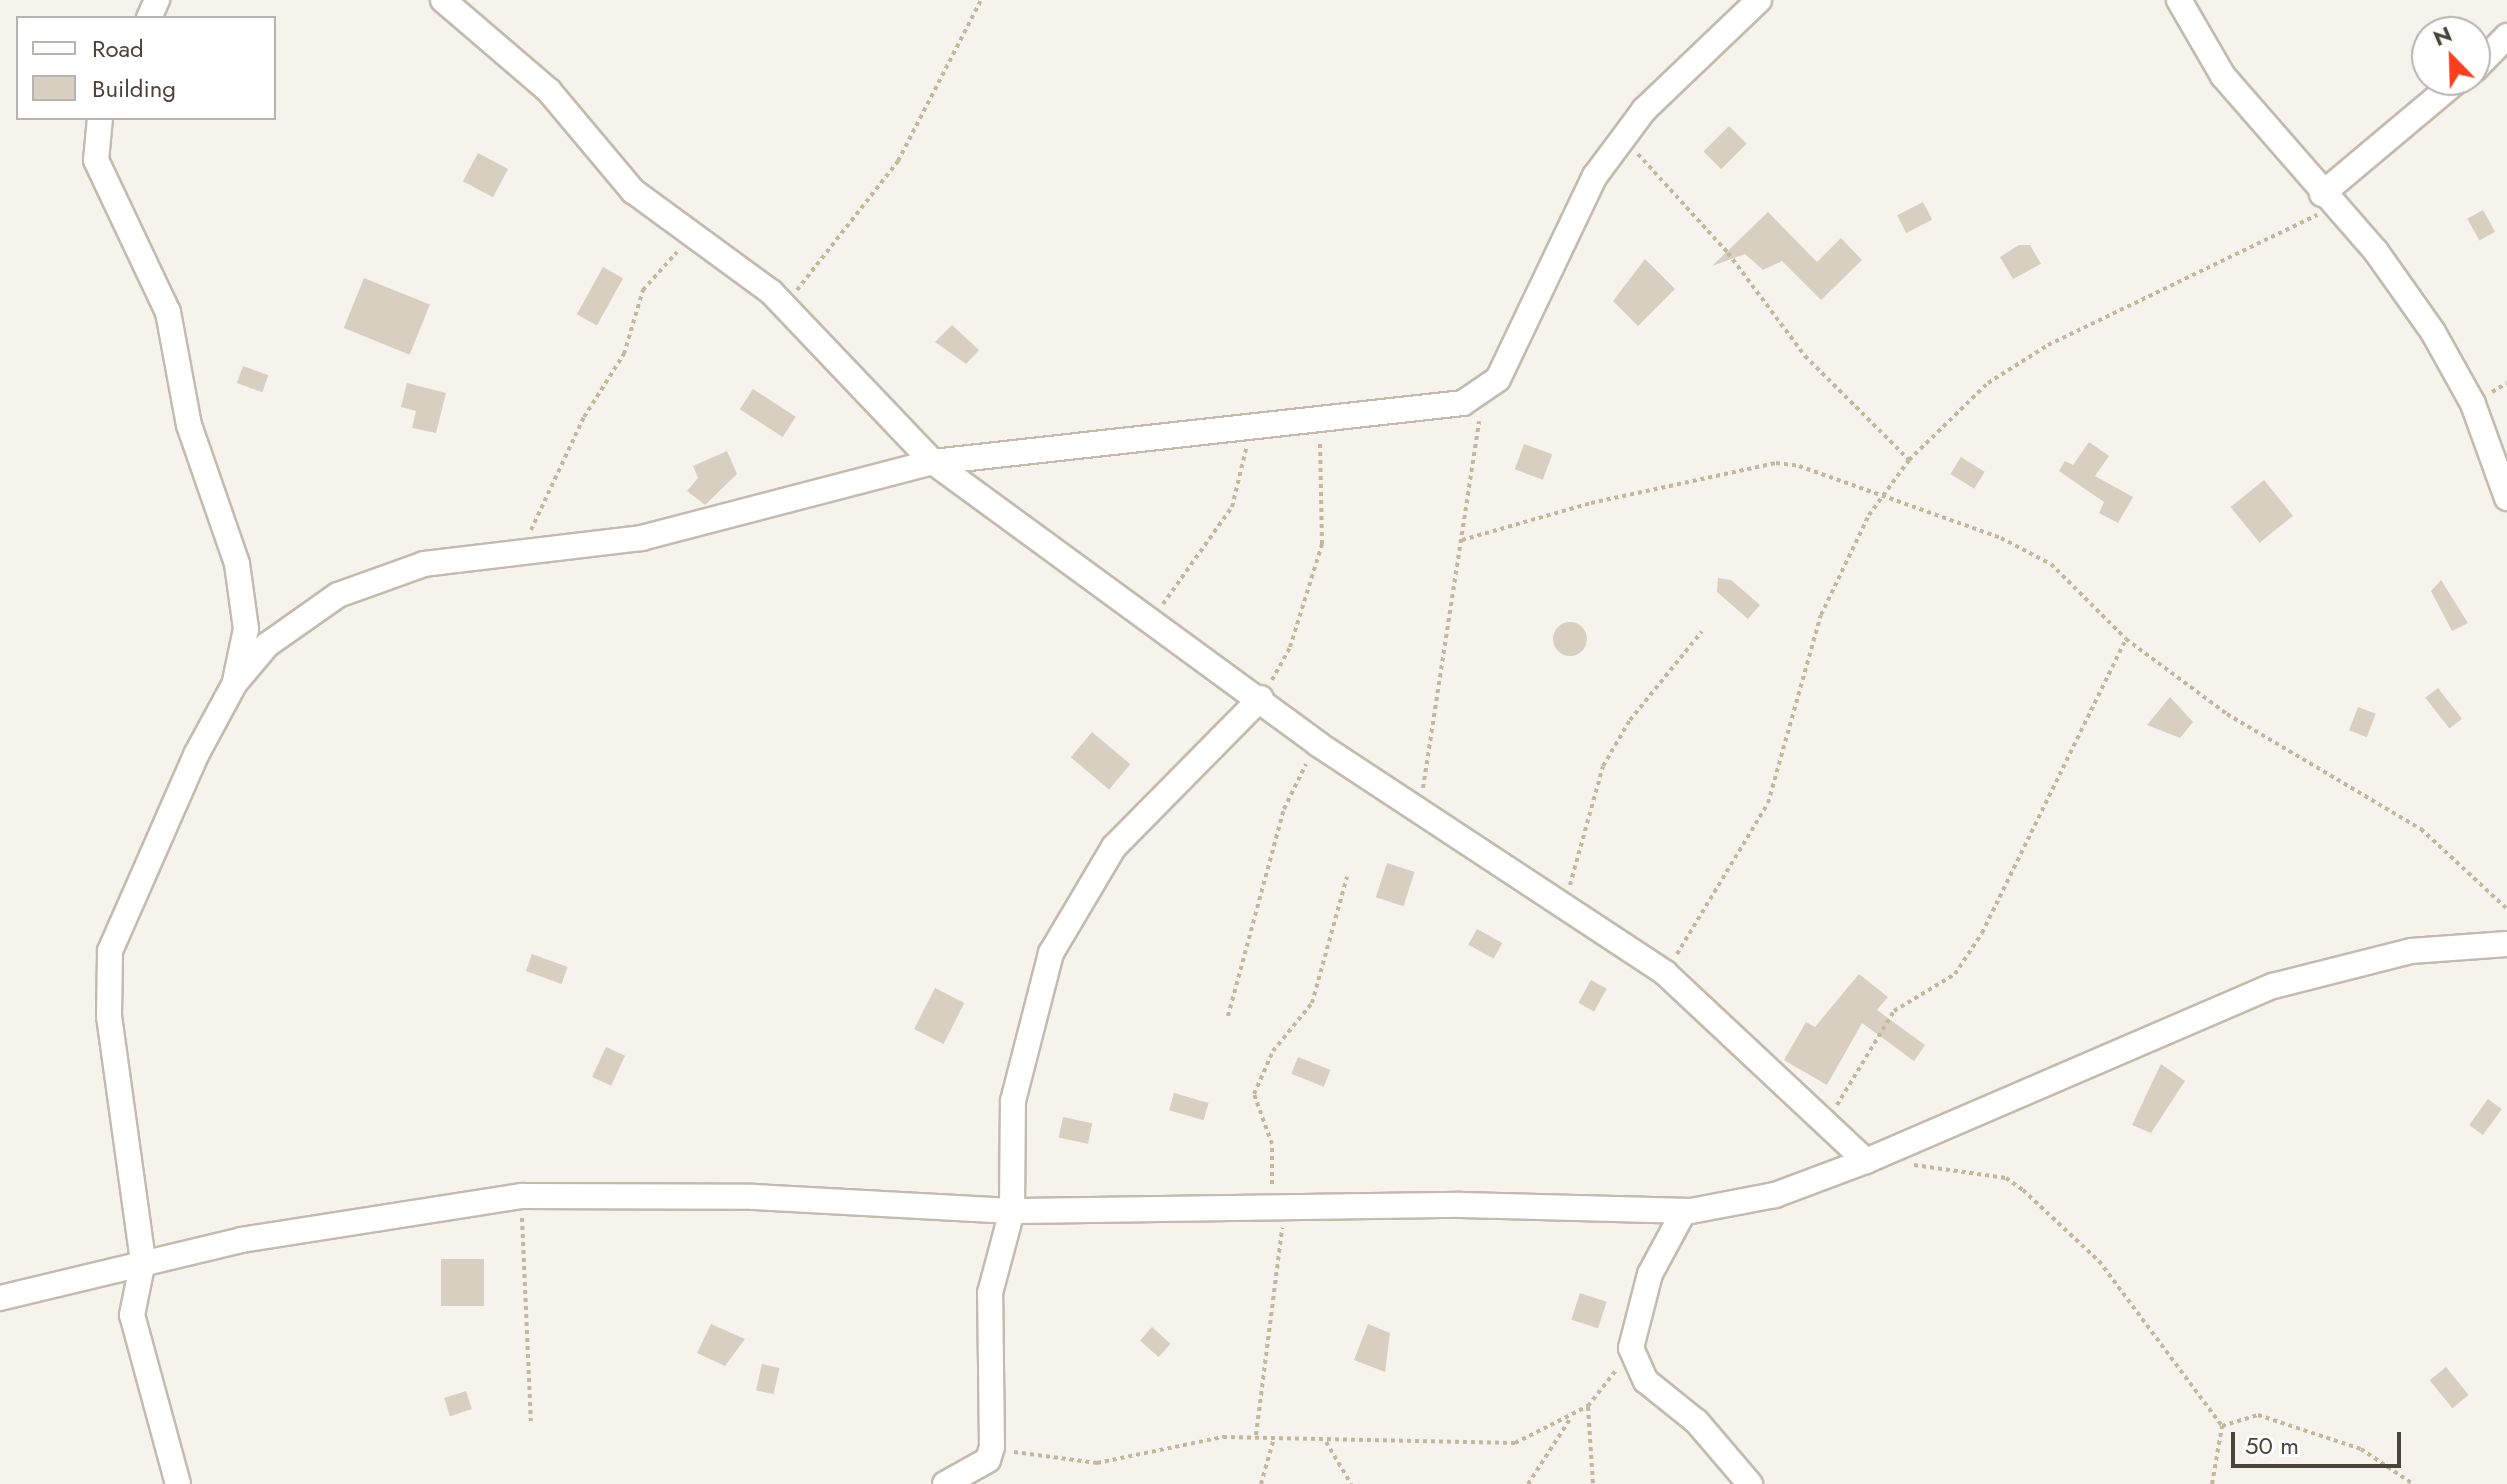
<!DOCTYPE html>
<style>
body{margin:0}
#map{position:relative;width:2507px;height:1484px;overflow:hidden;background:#f6f3ec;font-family:Jost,sans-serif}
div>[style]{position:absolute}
.building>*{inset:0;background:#d8cfc1;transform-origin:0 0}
.round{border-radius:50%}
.path>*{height:4px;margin-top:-2px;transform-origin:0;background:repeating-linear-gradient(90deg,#c4b79f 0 4px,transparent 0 8px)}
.roads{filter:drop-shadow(2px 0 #c2bbae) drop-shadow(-2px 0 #c2bbae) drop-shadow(0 2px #c2bbae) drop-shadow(0 -2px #c2bbae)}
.street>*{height:24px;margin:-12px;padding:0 12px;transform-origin:12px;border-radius:12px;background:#fff}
span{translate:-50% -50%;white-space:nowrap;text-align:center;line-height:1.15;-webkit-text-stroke:6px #fff;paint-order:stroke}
.legend{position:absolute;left:16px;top:16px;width:260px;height:104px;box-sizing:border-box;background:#fff;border:2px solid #b7b4b0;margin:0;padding:10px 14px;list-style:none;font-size:24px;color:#4b4439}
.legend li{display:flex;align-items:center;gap:16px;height:40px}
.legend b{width:40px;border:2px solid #b7b4b0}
.north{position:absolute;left:2411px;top:16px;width:80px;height:80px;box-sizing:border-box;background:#fff;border:2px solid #b7b4b0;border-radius:50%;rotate:337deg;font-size:22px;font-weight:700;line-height:32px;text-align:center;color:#4b4439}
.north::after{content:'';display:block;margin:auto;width:28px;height:36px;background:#fc3f1d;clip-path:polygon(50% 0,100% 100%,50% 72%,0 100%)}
.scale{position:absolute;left:2231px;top:1432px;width:170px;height:36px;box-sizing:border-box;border:4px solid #4b4439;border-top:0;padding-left:10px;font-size:24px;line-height:28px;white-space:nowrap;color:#4b4439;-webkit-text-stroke:6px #fff;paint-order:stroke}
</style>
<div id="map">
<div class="building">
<div style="left:1729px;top:126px;width:25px;height:36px;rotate:45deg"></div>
<div style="left:478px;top:153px;width:34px;height:32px;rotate:28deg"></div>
<div style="left:1923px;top:202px;width:20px;height:29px;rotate:63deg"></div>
<div style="left:2483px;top:210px;width:25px;height:18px;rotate:61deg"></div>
<div style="clip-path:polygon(1768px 212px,1817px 262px,1841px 238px,1862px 260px,1821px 300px,1782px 261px,1763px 270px,1745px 254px,1712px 266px)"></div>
<div style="clip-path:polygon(2019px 245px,2030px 245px,2041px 264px,2013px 279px,2000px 257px)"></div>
<div style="clip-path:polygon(1645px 259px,1675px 289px,1638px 326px,1613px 301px)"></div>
<div style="left:603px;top:267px;width:23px;height:54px;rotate:29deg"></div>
<div style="left:364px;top:278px;width:71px;height:54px;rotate:22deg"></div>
<div style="clip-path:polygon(952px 325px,979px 350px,966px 364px,935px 342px)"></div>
<div style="left:243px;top:366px;width:27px;height:18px;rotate:20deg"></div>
<div style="clip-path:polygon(407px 383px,446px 393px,436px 433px,412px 428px,416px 411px,401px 407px)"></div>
<div style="left:753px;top:389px;width:51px;height:24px;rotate:33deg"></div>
<div style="clip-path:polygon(2089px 442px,2109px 456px,2095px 476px,2133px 497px,2118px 523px,2099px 513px,2104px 502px,2059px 471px,2065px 461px,2073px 465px)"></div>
<div style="left:1524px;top:444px;width:30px;height:27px;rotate:20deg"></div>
<div style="clip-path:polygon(727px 451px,737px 474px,705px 505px,687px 491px,698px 478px,693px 466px)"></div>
<div style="left:1961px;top:457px;width:28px;height:20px;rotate:32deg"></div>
<div style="left:2264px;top:480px;width:46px;height:43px;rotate:51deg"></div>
<div style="clip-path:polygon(1718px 578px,1731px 580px,1760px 605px,1748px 619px,1717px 592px)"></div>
<div style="clip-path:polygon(2441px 580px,2468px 623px,2452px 631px,2431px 591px)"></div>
<div class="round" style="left:1553px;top:622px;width:34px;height:34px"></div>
<div style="left:2438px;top:688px;width:39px;height:16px;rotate:52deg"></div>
<div style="clip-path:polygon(2170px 697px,2193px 722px,2180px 738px,2147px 725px)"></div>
<div style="left:2358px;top:707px;width:19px;height:25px;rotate:21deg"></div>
<div style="left:1092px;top:732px;width:50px;height:33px;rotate:40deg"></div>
<div style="left:1387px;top:863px;width:29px;height:36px;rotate:18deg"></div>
<div style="left:1477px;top:929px;width:29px;height:18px;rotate:29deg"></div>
<div style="left:532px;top:954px;width:38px;height:18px;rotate:20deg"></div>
<div style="clip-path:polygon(1859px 974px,1888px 997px,1877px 1010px,1925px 1045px,1914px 1061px,1862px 1023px,1827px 1085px,1784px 1060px,1806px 1022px,1815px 1027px)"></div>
<div style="left:1591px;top:980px;width:18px;height:26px;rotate:29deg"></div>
<div style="left:935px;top:988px;width:33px;height:46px;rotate:27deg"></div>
<div style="left:606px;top:1047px;width:21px;height:33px;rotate:25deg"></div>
<div style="left:1298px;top:1057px;width:35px;height:18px;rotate:22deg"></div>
<div style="clip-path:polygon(2161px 1064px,2185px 1081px,2151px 1133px,2132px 1125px)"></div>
<div style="left:1174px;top:1093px;width:36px;height:18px;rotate:16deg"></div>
<div style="left:2488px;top:1099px;width:17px;height:32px;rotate:36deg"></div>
<div style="left:1063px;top:1117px;width:30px;height:21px;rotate:12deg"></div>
<div style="left:484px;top:1259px;width:47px;height:43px;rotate:90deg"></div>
<div style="left:1580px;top:1293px;width:28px;height:28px;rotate:18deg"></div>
<div style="clip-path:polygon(711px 1324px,745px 1339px,725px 1366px,697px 1353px)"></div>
<div style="clip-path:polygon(1368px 1324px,1390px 1333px,1385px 1372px,1354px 1360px)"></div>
<div style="left:1152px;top:1327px;width:25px;height:18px;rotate:42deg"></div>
<div style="left:762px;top:1364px;width:18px;height:27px;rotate:13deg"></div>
<div style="left:2446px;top:1367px;width:36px;height:21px;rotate:51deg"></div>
<div style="left:466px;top:1391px;width:19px;height:23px;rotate:72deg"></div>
</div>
<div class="path">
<div style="left:1638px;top:154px;width:134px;rotate:47.7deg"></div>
<div style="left:1728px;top:253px;width:129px;rotate:53.2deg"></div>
<div style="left:1805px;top:356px;width:147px;rotate:45deg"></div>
<div style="left:797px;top:290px;width:164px;rotate:-51.9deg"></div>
<div style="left:898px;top:161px;width:181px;rotate:-62.7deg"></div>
<div style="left:2492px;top:392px;width:17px;rotate:-31deg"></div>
<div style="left:531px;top:530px;width:125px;rotate:-64.9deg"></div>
<div style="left:584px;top:417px;width:75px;rotate:-57.6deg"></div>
<div style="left:624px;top:354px;width:67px;rotate:-73.5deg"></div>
<div style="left:643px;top:290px;width:51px;rotate:-48.2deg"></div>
<div style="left:1462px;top:540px;width:134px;rotate:-16deg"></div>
<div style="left:1591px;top:503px;width:189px;rotate:-12.2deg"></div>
<div style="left:1776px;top:463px;width:23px;rotate:7deg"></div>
<div style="left:1799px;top:466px;width:214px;rotate:19.6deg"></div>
<div style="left:2001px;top:538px;width:56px;rotate:27.5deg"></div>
<div style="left:2051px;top:564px;width:106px;rotate:45deg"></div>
<div style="left:2126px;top:639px;width:126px;rotate:36.6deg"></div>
<div style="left:2227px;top:714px;width:226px;rotate:30.7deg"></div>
<div style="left:2421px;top:829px;width:117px;rotate:42.9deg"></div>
<div style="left:1163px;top:604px;width:119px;rotate:-54.6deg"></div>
<div style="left:1232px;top:507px;width:60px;rotate:-76.4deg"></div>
<div style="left:1272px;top:680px;width:38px;rotate:-61deg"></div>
<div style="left:1290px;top:647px;width:108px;rotate:-72.7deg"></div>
<div style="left:1322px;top:544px;width:102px;rotate:-91.1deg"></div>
<div style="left:1423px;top:788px;width:371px;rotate:-81.3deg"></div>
<div style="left:1570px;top:885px;width:123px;rotate:-74.5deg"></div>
<div style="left:1603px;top:766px;width:53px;rotate:-59.6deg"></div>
<div style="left:1630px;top:720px;width:114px;rotate:-51deg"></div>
<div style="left:1677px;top:954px;width:176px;rotate:-58.9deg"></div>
<div style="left:1768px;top:803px;width:195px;rotate:-74.3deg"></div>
<div style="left:1821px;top:615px;width:111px;rotate:-64.4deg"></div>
<div style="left:1869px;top:515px;width:68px;rotate:-54deg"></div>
<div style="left:1909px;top:460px;width:110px;rotate:-44.3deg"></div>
<div style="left:1988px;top:383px;width:71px;rotate:-32.3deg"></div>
<div style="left:2048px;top:345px;width:299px;rotate:-25.8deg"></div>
<div style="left:1228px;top:1016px;width:214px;rotate:-74.9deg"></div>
<div style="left:1284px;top:809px;width:50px;rotate:-63.9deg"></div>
<div style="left:1837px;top:1105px;width:110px;rotate:-58.8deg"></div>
<div style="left:1894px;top:1011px;width:71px;rotate:-31.2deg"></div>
<div style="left:1955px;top:974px;width:49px;rotate:-56.6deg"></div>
<div style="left:1982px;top:933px;width:327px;rotate:-63.9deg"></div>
<div style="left:1914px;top:1165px;width:93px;rotate:8deg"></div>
<div style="left:2006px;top:1178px;width:21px;rotate:35deg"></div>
<div style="left:2023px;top:1190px;width:104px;rotate:43.1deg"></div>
<div style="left:2099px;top:1261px;width:206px;rotate:53.3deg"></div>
<div style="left:2222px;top:1426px;width:38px;rotate:-17deg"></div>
<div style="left:2258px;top:1415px;width:108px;rotate:18.3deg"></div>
<div style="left:2361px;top:1449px;width:63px;rotate:33.9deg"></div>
<div style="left:1272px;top:1184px;width:40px;rotate:-90deg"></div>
<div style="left:1272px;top:1144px;width:53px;rotate:-109.8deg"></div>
<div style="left:1254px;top:1094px;width:47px;rotate:-66.2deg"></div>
<div style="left:1273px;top:1051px;width:62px;rotate:-50.9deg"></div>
<div style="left:1312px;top:1003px;width:131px;rotate:-74.5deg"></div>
<div style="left:522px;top:1218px;width:203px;rotate:87.5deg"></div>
<div style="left:1588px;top:1407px;width:77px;rotate:86.3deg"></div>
<div style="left:1256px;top:1435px;width:209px;rotate:-82.8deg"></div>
<div style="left:1326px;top:1442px;width:49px;rotate:59.2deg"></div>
<div style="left:1014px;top:1452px;width:84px;rotate:7.5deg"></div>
<div style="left:1097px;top:1463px;width:129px;rotate:-11.7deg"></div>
<div style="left:1223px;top:1437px;width:292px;rotate:1.2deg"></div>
<div style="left:1515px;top:1443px;width:82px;rotate:-26.9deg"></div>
<div style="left:1588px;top:1406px;width:47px;rotate:-51.9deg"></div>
<div style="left:1261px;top:1484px;width:48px;rotate:-74.2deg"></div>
<div style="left:1528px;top:1484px;width:77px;rotate:-57.1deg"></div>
<div style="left:2212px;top:1484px;width:59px;rotate:-80.2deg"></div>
</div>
<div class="roads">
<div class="street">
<div style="left:443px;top:0;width:140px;rotate:40.6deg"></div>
<div style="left:549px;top:91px;width:131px;rotate:50deg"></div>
<div style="left:633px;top:191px;width:171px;rotate:36.2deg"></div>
<div style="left:771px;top:292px;width:235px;rotate:46.4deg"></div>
<div style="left:933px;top:462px;width:477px;rotate:36.2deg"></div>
<div style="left:1318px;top:744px;width:416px;rotate:33.4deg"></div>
<div style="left:1665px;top:973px;width:275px;rotate:43.1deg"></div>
<div style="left:2179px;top:0;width:88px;rotate:59.9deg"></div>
<div style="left:2223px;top:76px;width:231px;rotate:48.9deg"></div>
<div style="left:2375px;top:250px;width:100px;rotate:54.7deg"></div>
<div style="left:2433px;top:332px;width:82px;rotate:60.9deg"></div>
<div style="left:2473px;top:404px;width:100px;rotate:70.1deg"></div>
<div style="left:149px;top:18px;width:20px;rotate:-66deg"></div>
<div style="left:2475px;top:69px;width:46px;rotate:-45.9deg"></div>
<div style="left:100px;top:118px;width:42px;rotate:95.4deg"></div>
<div style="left:96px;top:160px;width:168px;rotate:64.7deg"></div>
<div style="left:168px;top:312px;width:115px;rotate:79.5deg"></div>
<div style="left:189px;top:425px;width:147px;rotate:70.9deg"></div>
<div style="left:237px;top:564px;width:66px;rotate:82.1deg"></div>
<div style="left:246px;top:629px;width:53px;rotate:101.9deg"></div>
<div style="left:2322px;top:194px;width:177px;rotate:-40deg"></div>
<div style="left:1684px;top:1211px;width:72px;rotate:118.4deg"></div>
<div style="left:1650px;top:1274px;width:76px;rotate:104.4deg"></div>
<div style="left:1631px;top:1348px;width:36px;rotate:66deg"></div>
<div style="left:1646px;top:1381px;width:65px;rotate:38.8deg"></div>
<div style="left:1697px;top:1422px;width:82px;rotate:49.5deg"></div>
<div style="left:0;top:1298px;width:248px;rotate:-13.5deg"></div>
<div style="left:241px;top:1240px;width:284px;rotate:-8.9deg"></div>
<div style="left:522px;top:1196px;width:232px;rotate:0.2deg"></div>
<div style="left:754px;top:1197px;width:258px;rotate:3.1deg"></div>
<div style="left:1012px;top:1211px;width:449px;rotate:-0.8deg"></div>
<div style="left:1461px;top:1205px;width:230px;rotate:1.5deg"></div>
<div style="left:1691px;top:1211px;width:86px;rotate:-10.8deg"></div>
<div style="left:1775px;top:1195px;width:97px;rotate:-20.5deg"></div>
<div style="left:1866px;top:1161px;width:443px;rotate:-23.3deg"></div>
<div style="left:2273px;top:986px;width:142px;rotate:-14.2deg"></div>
<div style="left:2411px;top:951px;width:96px;rotate:-4.2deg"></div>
<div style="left:178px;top:1484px;width:175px;rotate:-105.2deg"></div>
<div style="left:132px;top:1315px;width:55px;rotate:-78.5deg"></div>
<div style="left:143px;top:1261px;width:246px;rotate:-97.9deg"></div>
<div style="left:109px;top:1017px;width:66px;rotate:-89.1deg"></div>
<div style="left:110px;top:951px;width:214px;rotate:-66.3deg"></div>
<div style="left:196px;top:755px;width:82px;rotate:-61.6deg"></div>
<div style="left:235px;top:683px;width:50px;rotate:-49.9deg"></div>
<div style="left:267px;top:645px;width:87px;rotate:-35.2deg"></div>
<div style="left:338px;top:595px;width:91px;rotate:-19.8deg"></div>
<div style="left:424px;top:564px;width:219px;rotate:-6.8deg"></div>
<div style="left:641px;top:538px;width:302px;rotate:-14.6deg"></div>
<div style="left:933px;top:462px;width:533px;rotate:-6.35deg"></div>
<div style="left:1463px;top:403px;width:42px;rotate:-34.4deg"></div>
<div style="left:1498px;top:379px;width:225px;rotate:-64.5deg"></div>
<div style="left:1595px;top:176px;width:82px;rotate:-53.4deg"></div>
<div style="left:1644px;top:110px;width:159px;rotate:-43.7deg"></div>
<div style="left:945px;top:1484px;width:49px;rotate:-29.2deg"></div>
<div style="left:988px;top:1460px;width:14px;rotate:-73deg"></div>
<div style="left:992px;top:1447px;width:154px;rotate:-90.7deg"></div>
<div style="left:990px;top:1293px;width:85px;rotate:-75deg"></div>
<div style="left:1012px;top:1211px;width:110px;rotate:-89.5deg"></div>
<div style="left:1013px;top:1101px;width:153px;rotate:-75.6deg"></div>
<div style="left:1051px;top:953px;width:123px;rotate:-59.3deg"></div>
<div style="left:1114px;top:847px;width:209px;rotate:-45.4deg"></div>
</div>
</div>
<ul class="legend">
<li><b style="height:10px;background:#fff"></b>Road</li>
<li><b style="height:22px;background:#d8cfc1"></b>Building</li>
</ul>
<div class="north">N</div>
<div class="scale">50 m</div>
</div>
